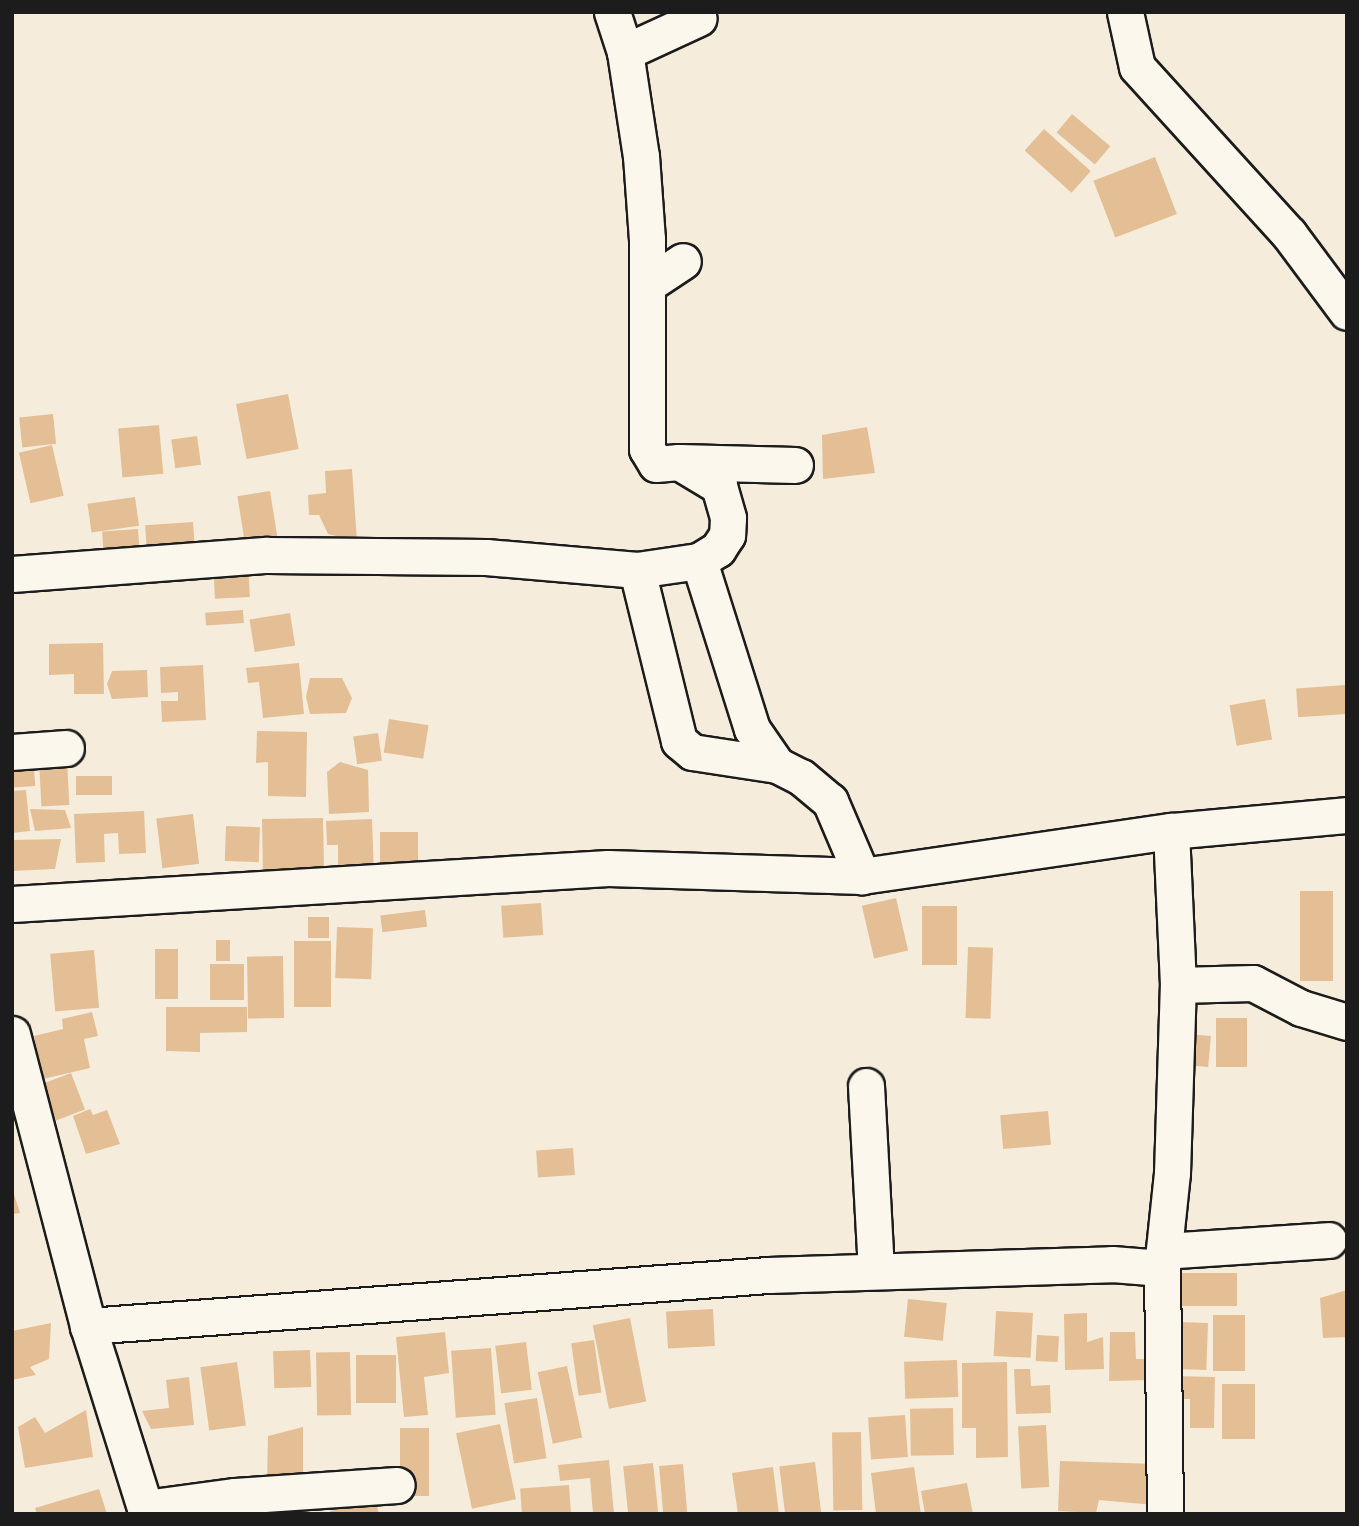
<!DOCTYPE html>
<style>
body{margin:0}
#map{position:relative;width:1359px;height:1526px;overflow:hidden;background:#f6ecdb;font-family:Mali,sans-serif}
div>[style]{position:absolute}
.building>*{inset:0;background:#e4bf95;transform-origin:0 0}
.roads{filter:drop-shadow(2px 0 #1c1c1c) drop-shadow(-2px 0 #1c1c1c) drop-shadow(0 2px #1c1c1c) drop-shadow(0 -2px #1c1c1c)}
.minor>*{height:35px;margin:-17.5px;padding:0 17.5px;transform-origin:17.5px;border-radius:17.5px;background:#fbf7ec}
span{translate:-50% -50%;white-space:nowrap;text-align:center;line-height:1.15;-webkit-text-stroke:7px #fbf7ec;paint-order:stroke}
.frame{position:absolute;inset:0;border:14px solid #1c1c1c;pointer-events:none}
</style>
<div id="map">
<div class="building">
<div style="left:1072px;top:114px;width:50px;height:24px;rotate:40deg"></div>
<div style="left:1044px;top:129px;width:63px;height:29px;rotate:42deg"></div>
<div style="left:1155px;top:157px;width:61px;height:66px;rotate:69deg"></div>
<div style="left:288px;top:394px;width:56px;height:53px;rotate:79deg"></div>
<div style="left:53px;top:414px;width:30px;height:34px;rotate:84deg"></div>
<div style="left:159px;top:425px;width:49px;height:41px;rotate:85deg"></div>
<div style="clip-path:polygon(867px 427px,875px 473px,823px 479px,822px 435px)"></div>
<div style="left:197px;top:436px;width:29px;height:26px;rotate:82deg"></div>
<div style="left:52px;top:445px;width:52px;height:34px;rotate:77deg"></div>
<div style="clip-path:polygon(352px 469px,357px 541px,328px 534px,319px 515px,309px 515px,308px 495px,326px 493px,325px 471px)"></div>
<div style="left:270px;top:491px;width:53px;height:33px;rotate:81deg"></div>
<div style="left:135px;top:497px;width:29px;height:48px;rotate:82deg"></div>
<div style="left:193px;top:522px;width:29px;height:48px;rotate:86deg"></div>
<div style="left:138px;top:529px;width:28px;height:36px;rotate:86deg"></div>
<div style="left:248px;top:561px;width:36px;height:35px;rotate:87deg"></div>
<div style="left:243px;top:610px;width:13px;height:38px;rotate:86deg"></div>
<div style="left:290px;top:613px;width:33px;height:41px;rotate:81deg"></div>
<div style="clip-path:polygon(103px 643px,104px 694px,74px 694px,74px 674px,49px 675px,49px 644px)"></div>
<div style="clip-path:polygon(299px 663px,304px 714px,263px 718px,259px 682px,248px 683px,246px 668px)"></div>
<div style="clip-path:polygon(203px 665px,206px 720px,162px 722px,161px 701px,178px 701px,178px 692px,161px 693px,160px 667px)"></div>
<div style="clip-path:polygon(147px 670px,148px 697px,112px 699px,107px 684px,112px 671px)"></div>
<div style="clip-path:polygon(310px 678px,342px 678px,352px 698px,346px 713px,310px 714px,306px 697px)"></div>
<div style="left:1345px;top:685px;width:29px;height:49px;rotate:86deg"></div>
<div style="left:1265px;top:699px;width:41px;height:36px;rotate:80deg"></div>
<div style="left:389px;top:719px;width:40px;height:34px;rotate:9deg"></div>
<div style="clip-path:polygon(257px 731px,307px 732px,306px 797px,268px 796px,268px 762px,256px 763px)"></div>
<div style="left:378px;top:733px;width:28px;height:25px;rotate:82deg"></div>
<div style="left:33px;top:754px;width:32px;height:21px;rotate:86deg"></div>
<div style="left:67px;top:760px;width:45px;height:28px;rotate:87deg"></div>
<div style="clip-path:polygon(340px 762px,368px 770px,369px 812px,329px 814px,327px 772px)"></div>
<div style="left:112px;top:776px;width:19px;height:36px;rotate:90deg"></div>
<div style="clip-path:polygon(26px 790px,30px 831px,12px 833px,12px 791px)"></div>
<div style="clip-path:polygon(30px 809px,65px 810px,71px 828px,35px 831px)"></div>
<div style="clip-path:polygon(144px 811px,146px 853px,119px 854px,118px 833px,104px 834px,105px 862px,76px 863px,74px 814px)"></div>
<div style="left:193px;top:814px;width:50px;height:37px;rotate:83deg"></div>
<div style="clip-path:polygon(323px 818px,324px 868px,284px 869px,284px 879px,263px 879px,262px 819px)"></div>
<div style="clip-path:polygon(372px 819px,374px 875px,338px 877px,338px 845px,327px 845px,326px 821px)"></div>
<div style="left:226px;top:826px;width:34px;height:35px;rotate:2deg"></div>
<div style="left:380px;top:832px;width:38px;height:44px"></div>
<div style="clip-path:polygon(61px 839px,55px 869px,12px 871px,12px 840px)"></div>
<div style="left:1333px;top:891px;width:90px;height:33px;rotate:90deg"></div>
<div style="left:896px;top:898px;width:54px;height:35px;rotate:77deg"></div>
<div style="left:541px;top:903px;width:32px;height:40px;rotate:86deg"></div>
<div style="left:957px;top:906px;width:59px;height:35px;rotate:90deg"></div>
<div style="left:425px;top:910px;width:17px;height:45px;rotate:83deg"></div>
<div style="left:329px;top:917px;width:21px;height:21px;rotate:90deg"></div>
<div style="left:337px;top:927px;width:36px;height:51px;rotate:2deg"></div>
<div style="left:216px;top:940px;width:14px;height:21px"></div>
<div style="left:294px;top:941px;width:37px;height:66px"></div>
<div style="left:968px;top:947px;width:25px;height:71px;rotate:2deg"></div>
<div style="left:155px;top:949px;width:23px;height:50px"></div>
<div style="left:94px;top:950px;width:58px;height:44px;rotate:85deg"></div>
<div style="left:283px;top:956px;width:62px;height:36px;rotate:89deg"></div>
<div style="left:244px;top:964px;width:36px;height:34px;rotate:90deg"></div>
<div style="clip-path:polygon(166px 1007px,247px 1007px,247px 1032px,200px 1033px,200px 1052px,166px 1051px)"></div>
<div style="clip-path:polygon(92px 1012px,98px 1036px,84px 1039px,90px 1068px,43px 1079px,34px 1036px,63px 1029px,62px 1019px)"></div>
<div style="left:1216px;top:1018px;width:31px;height:49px"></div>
<div style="left:1187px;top:1034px;width:24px;height:31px;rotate:5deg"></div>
<div style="left:71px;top:1073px;width:39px;height:31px;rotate:69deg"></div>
<div style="clip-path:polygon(90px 1109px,93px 1115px,107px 1110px,120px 1144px,86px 1154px,73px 1116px)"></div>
<div style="left:1048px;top:1111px;width:34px;height:48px;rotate:85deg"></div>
<div style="left:573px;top:1148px;width:27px;height:37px;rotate:86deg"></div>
<div style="clip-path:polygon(13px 1191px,20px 1213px,12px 1214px)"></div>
<div style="left:1172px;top:1273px;width:65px;height:33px"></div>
<div style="clip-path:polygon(1347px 1290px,1347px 1337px,1323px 1338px,1320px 1298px)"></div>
<div style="left:908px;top:1299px;width:39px;height:38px;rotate:6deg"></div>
<div style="left:713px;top:1309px;width:37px;height:47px;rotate:87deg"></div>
<div style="left:996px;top:1311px;width:37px;height:45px;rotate:3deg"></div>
<div style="clip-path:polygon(1087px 1313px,1087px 1342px,1103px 1337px,1104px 1369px,1065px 1370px,1064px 1314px)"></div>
<div style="left:1213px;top:1315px;width:32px;height:56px"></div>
<div style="left:630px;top:1318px;width:85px;height:38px;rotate:79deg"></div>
<div style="left:1179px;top:1322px;width:29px;height:47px;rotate:2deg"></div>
<div style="clip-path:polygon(51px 1323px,49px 1359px,30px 1367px,36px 1375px,12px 1380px,12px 1331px)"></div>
<div style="clip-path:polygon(445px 1332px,449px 1373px,424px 1377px,428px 1415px,404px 1417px,396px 1337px)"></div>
<div style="clip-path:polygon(1110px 1332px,1135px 1332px,1136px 1359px,1150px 1359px,1150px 1380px,1109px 1381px)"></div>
<div style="left:1037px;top:1335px;width:22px;height:26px;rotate:3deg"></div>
<div style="left:594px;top:1340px;width:53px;height:23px;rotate:82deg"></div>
<div style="left:526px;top:1342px;width:48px;height:31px;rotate:83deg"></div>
<div style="left:491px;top:1348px;width:67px;height:40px;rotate:86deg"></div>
<div style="left:310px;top:1350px;width:37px;height:37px;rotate:88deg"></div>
<div style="left:350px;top:1352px;width:63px;height:34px;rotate:89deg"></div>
<div style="left:356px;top:1355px;width:40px;height:48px"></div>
<div style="left:957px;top:1360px;width:37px;height:53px;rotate:88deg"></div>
<div style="left:237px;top:1362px;width:64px;height:37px;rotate:82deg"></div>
<div style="clip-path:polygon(1007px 1362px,1008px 1457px,976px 1458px,976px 1428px,962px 1428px,962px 1363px)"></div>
<div style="left:567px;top:1366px;width:73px;height:30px;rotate:78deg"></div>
<div style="clip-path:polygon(1014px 1369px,1030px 1369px,1031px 1386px,1050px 1385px,1051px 1413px,1016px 1414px)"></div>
<div style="clip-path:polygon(1174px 1376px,1215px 1377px,1214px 1428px,1190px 1428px,1190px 1399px,1174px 1399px)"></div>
<div style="clip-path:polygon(189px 1377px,194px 1425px,151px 1429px,142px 1411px,169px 1408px,166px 1380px)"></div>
<div style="left:1222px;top:1384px;width:33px;height:55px"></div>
<div style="left:537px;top:1398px;width:61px;height:33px;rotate:81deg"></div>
<div style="left:953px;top:1408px;width:47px;height:43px;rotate:89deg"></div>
<div style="clip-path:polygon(86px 1410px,93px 1457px,25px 1468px,18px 1427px,35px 1417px,45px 1433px)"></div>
<div style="left:905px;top:1415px;width:42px;height:37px;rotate:86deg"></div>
<div style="left:500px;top:1424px;width:77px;height:45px;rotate:78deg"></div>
<div style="left:1046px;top:1425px;width:62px;height:28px;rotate:87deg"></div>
<div style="clip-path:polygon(303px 1427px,303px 1482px,267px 1482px,268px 1436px)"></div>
<div style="left:400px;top:1428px;width:29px;height:68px"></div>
<div style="left:861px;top:1432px;width:78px;height:29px;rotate:89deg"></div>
<div style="clip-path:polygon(609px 1460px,614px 1514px,593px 1514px,590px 1478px,560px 1481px,558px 1465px)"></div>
<div style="clip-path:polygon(1060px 1461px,1157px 1464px,1154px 1505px,1099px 1500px,1096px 1513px,1058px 1511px)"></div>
<div style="left:815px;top:1462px;width:52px;height:36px;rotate:83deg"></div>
<div style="left:653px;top:1463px;width:51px;height:30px;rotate:84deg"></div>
<div style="left:683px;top:1464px;width:50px;height:24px;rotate:85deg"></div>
<div style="clip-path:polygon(773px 1467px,779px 1514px,738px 1514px,732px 1473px)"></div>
<div style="clip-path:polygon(914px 1467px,921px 1514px,876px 1514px,871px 1473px)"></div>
<div style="clip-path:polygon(967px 1483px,973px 1514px,925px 1514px,921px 1491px)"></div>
<div style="left:569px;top:1485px;width:29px;height:49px;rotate:86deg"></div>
<div style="clip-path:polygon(99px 1489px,107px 1514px,37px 1514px,35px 1508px)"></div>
<div style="clip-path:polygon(376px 1502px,379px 1514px,331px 1514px,330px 1511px)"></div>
</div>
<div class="roads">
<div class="minor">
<div style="left:612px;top:12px;width:42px;rotate:72deg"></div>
<div style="left:625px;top:52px;width:105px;rotate:81.3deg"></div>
<div style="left:641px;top:156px;width:83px;rotate:85.9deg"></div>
<div style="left:647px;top:239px;width:210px;rotate:90deg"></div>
<div style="left:647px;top:449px;width:17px;rotate:59deg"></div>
<div style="left:656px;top:464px;width:23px;rotate:-5deg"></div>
<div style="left:679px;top:462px;width:47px;rotate:31deg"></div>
<div style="left:719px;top:486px;width:33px;rotate:74deg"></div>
<div style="left:728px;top:518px;width:17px;rotate:93deg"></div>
<div style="left:727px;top:535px;width:17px;rotate:123deg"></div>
<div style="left:718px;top:549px;width:22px;rotate:148deg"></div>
<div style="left:699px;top:561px;width:176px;rotate:72.5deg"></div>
<div style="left:752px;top:729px;width:44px;rotate:55.2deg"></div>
<div style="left:1125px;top:12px;width:56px;rotate:77.7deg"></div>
<div style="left:1137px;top:67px;width:226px;rotate:47.7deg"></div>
<div style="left:1289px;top:234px;width:97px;rotate:53.4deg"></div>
<div style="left:625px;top:52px;width:81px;rotate:-24.7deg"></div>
<div style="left:647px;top:285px;width:43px;rotate:-33.7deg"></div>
<div style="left:679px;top:462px;width:116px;rotate:1.5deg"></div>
<div style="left:637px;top:570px;width:63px;rotate:-8.3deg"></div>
<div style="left:12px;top:574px;width:256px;rotate:-4.3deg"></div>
<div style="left:267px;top:555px;width:219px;rotate:0.5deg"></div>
<div style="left:486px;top:557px;width:152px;rotate:4.9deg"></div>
<div style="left:637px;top:570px;width:176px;rotate:76.2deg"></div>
<div style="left:679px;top:741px;width:17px;rotate:40deg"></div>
<div style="left:692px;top:752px;width:86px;rotate:8.7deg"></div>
<div style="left:777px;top:765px;width:27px;rotate:27deg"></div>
<div style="left:801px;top:777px;width:38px;rotate:40deg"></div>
<div style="left:830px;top:801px;width:82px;rotate:66.9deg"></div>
<div style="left:12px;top:752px;width:54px;rotate:-4.2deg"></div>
<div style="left:12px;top:904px;width:597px;rotate:-3.46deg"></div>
<div style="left:608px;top:868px;width:254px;rotate:1.8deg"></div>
<div style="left:862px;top:876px;width:312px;rotate:-8.3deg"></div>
<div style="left:1171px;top:831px;width:177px;rotate:-5.2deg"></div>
<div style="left:1178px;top:985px;width:75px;rotate:-1.5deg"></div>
<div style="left:1253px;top:983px;width:54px;rotate:27.5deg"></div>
<div style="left:1301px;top:1008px;width:48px;rotate:16.9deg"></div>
<div style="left:12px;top:1034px;width:302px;rotate:75.4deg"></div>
<div style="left:88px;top:1326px;width:197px;rotate:72.6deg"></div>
<div style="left:866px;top:1086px;width:185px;rotate:86.9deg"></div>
<div style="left:1164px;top:1251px;width:165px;rotate:-3.8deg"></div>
<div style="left:1162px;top:1268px;width:246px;rotate:89.3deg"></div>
<div style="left:88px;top:1326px;width:682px;rotate:-4.29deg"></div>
<div style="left:768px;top:1275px;width:344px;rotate:-1.8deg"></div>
<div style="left:1112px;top:1264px;width:50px;rotate:4.6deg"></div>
<div style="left:1162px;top:1268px;width:96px;rotate:-84deg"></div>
<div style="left:1172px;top:1173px;width:188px;rotate:-88.2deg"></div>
<div style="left:1178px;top:985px;width:154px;rotate:-92.6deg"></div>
<div style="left:145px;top:1508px;width:91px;rotate:-7.6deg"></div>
<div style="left:235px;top:1496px;width:162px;rotate:-3.9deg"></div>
</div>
</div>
<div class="frame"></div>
</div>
